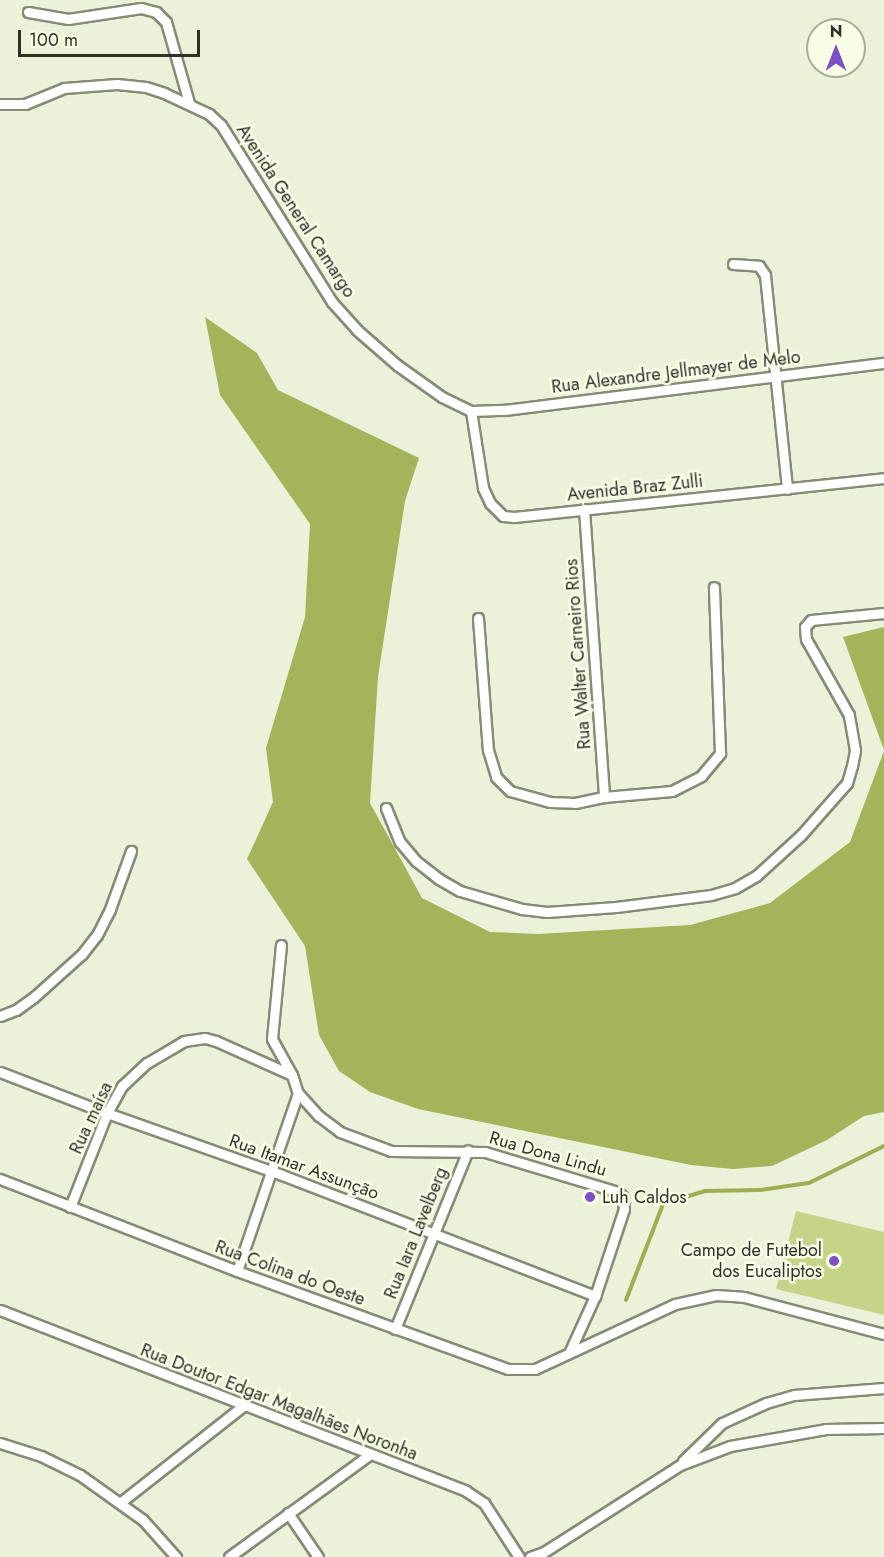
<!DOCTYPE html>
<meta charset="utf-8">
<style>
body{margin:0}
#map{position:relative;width:884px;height:1557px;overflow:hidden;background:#ecf1da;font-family:Jost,sans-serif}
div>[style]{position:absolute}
.green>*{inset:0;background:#c6d48a}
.forest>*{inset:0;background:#a5b45a}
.stream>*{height:4px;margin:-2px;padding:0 2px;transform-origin:2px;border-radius:2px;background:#9fae54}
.roads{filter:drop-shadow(2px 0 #868b76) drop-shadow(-2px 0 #868b76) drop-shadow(0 2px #868b76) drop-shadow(0 -2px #868b76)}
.minor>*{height:9px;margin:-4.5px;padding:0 4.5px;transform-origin:4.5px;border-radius:4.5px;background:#fff}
.dots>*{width:16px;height:16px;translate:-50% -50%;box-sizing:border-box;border:3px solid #f9ffe7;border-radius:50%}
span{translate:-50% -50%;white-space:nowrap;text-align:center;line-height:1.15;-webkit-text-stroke:5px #f9ffe7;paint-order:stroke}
.street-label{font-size:18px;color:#2f3128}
.poi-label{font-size:18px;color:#2f3128}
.left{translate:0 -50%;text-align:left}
.right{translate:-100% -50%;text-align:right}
.north{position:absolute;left:806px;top:18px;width:60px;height:60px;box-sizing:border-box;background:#f9ffe7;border:2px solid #a8ad9b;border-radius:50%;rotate:0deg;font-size:16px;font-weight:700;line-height:24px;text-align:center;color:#2f3128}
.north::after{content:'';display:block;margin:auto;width:21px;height:27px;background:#7d50c8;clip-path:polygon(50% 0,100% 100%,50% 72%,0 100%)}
.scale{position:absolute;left:18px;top:30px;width:182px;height:27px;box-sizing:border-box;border:3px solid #2f3128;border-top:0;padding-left:8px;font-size:18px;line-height:21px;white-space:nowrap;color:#2f3128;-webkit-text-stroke:4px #f9ffe7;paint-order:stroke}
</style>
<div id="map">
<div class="green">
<div style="clip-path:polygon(796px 1211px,884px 1232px,884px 1315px,776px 1289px)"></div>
</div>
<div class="forest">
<div style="clip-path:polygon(205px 317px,257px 353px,278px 390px,419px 458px,405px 501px,378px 677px,370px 803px,422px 898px,490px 932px,538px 934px,690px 925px,770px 903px,850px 842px,884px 751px,884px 1112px,864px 1116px,827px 1140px,772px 1166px,733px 1169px,691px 1165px,418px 1109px,370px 1092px,339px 1071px,319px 1035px,305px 946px,247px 859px,273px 802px,266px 748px,305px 617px,310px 524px,220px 395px)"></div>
<div style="clip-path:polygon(884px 627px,884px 750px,843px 637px)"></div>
</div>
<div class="stream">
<div style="left:626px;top:1300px;width:103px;rotate:-68.9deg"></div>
<div style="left:663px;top:1204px;width:44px;rotate:-17.2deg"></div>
<div style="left:705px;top:1191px;width:55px;rotate:-1deg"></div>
<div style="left:760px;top:1190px;width:49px;rotate:-8.1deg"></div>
<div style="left:809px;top:1183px;width:84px;rotate:-26.3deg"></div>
</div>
<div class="roads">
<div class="minor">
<div style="left:28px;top:12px;width:41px;rotate:9.9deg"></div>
<div style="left:68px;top:19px;width:74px;rotate:-8.6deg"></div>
<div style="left:141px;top:8px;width:16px;rotate:15deg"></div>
<div style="left:156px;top:12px;width:14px;rotate:45deg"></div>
<div style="left:166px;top:22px;width:84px;rotate:74.1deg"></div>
<div style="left:0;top:104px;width:25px"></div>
<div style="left:25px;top:104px;width:42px;rotate:-22.3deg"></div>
<div style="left:64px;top:88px;width:53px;rotate:-4.3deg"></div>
<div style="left:117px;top:84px;width:29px;rotate:6deg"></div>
<div style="left:146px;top:87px;width:19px;rotate:18deg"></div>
<div style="left:164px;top:93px;width:50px;rotate:25deg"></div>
<div style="left:209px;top:114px;width:16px;rotate:43deg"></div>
<div style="left:221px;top:125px;width:209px;rotate:57.9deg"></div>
<div style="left:332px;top:302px;width:38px;rotate:48deg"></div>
<div style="left:357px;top:330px;width:53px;rotate:41.2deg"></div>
<div style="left:397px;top:365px;width:55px;rotate:35.4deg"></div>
<div style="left:442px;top:397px;width:32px;rotate:26deg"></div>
<div style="left:471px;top:411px;width:34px;rotate:-2deg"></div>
<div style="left:505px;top:410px;width:382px;rotate:-7.1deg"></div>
<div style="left:733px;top:264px;width:26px;rotate:4deg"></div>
<div style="left:759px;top:266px;width:11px;rotate:56deg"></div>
<div style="left:765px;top:275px;width:215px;rotate:84.1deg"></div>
<div style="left:471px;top:411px;width:78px;rotate:81.1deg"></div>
<div style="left:483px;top:488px;width:17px;rotate:65deg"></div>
<div style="left:490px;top:503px;width:18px;rotate:45deg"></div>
<div style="left:503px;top:516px;width:11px;rotate:5deg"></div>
<div style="left:514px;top:517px;width:372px;rotate:-6deg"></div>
<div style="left:584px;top:509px;width:289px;rotate:86deg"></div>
<div style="left:478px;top:618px;width:132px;rotate:85.7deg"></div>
<div style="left:488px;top:750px;width:28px;rotate:73deg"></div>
<div style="left:496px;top:777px;width:20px;rotate:45deg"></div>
<div style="left:510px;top:791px;width:41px;rotate:15.4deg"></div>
<div style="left:550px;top:802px;width:25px;rotate:2deg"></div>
<div style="left:575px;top:803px;width:30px;rotate:-12deg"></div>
<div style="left:604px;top:797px;width:68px;rotate:-5deg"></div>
<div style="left:672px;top:791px;width:33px;rotate:-27deg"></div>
<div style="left:701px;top:776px;width:30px;rotate:-50deg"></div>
<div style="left:720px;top:753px;width:166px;rotate:-92.1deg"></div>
<div style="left:386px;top:808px;width:37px;rotate:68deg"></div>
<div style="left:400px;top:842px;width:25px;rotate:50deg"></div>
<div style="left:416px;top:861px;width:29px;rotate:38deg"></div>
<div style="left:439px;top:879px;width:24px;rotate:30deg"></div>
<div style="left:460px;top:891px;width:65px;rotate:16.2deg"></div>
<div style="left:522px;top:909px;width:25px;rotate:7deg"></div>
<div style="left:547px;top:912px;width:69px;rotate:-4.1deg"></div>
<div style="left:616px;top:907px;width:96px;rotate:-7.2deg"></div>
<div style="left:711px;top:895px;width:25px;rotate:-16deg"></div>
<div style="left:735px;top:888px;width:24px;rotate:-30deg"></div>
<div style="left:756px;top:876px;width:61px;rotate:-42.3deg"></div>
<div style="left:801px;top:835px;width:69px;rotate:-48.5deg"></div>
<div style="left:847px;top:783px;width:18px;rotate:-74deg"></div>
<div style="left:852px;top:766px;width:16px;rotate:-79deg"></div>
<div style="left:855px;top:750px;width:36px;rotate:-100deg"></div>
<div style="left:849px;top:715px;width:87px;rotate:-119.5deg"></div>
<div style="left:806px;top:639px;width:12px;rotate:-95deg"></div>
<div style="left:805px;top:627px;width:9px;rotate:-49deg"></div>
<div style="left:811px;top:620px;width:73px;rotate:-5.5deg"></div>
<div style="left:281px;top:945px;width:94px;rotate:95.5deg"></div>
<div style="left:272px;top:1039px;width:41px;rotate:60.9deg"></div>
<div style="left:292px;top:1075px;width:19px;rotate:72deg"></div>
<div style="left:298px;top:1093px;width:31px;rotate:48deg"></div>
<div style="left:319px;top:1116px;width:26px;rotate:37deg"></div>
<div style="left:340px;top:1132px;width:54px;rotate:20.4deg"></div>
<div style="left:391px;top:1151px;width:94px;rotate:0.6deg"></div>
<div style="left:485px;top:1152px;width:139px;rotate:16.7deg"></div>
<div style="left:618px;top:1192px;width:6px;rotate:45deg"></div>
<div style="left:622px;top:1196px;width:13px;rotate:81deg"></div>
<div style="left:624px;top:1209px;width:92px;rotate:108.4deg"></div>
<div style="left:595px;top:1296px;width:60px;rotate:114.4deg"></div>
<div style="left:0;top:1016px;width:17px;rotate:-21deg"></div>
<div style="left:16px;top:1010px;width:22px;rotate:-36deg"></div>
<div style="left:34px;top:997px;width:64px;rotate:-41.9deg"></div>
<div style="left:82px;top:954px;width:24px;rotate:-52deg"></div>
<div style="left:97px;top:935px;width:29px;rotate:-63deg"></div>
<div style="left:110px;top:909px;width:62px;rotate:-70.1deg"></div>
<div style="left:0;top:1072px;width:115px;rotate:21deg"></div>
<div style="left:107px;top:1113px;width:186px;rotate:19.5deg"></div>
<div style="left:282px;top:1175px;width:336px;rotate:21.1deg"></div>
<div style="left:0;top:1179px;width:254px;rotate:21.2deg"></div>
<div style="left:237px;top:1271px;width:288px;rotate:19.9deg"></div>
<div style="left:508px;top:1369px;width:27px"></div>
<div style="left:535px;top:1369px;width:154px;rotate:-24.9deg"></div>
<div style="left:675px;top:1304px;width:42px;rotate:-12.4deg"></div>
<div style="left:716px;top:1295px;width:28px;rotate:4deg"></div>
<div style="left:744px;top:1297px;width:145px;rotate:14.8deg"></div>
<div style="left:70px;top:1207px;width:101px;rotate:-68.5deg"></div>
<div style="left:107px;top:1113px;width:31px;rotate:-61deg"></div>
<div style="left:122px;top:1086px;width:34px;rotate:-43deg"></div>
<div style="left:147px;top:1063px;width:43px;rotate:-30.7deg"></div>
<div style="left:184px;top:1041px;width:21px;rotate:-8deg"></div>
<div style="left:205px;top:1038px;width:11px;rotate:15deg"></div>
<div style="left:216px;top:1041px;width:83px;rotate:24.1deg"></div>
<div style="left:237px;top:1271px;width:188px;rotate:-71.1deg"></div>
<div style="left:0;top:1310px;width:500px;rotate:21.2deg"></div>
<div style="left:466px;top:1491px;width:22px;rotate:34deg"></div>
<div style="left:484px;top:1503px;width:64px;rotate:57.1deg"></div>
<div style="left:395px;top:1329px;width:193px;rotate:-67.8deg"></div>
<div style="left:0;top:1443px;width:43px;rotate:17.6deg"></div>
<div style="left:41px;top:1456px;width:43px;rotate:26deg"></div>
<div style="left:80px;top:1475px;width:77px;rotate:35.5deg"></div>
<div style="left:143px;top:1520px;width:50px;rotate:48.3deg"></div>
<div style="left:683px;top:1461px;width:54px;rotate:-44.3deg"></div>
<div style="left:722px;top:1423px;width:48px;rotate:-24.4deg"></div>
<div style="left:766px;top:1403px;width:29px;rotate:-16deg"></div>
<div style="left:794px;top:1395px;width:90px;rotate:-4.4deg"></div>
<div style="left:121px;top:1502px;width:155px;rotate:-38.2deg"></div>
<div style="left:288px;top:1513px;width:53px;rotate:55.7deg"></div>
<div style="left:229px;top:1557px;width:173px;rotate:-36.1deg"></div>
<div style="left:530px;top:1557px;width:15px;rotate:-20deg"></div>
<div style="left:544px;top:1552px;width:161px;rotate:-32.6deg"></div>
<div style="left:680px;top:1465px;width:53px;rotate:-20.8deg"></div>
<div style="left:730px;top:1446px;width:97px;rotate:-10deg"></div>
<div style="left:826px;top:1429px;width:58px;rotate:-1deg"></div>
</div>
</div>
<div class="dots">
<div style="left:590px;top:1197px;background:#7d50c8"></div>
<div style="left:834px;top:1261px;background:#7d50c8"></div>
</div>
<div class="street-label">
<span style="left:296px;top:211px;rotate:57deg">Avenida General Camargo</span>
<span style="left:676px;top:372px;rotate:-7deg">Rua Alexandre Jellmayer de Melo</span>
<span style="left:635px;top:488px;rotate:-6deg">Avenida Braz Zulli</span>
<span style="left:578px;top:654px;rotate:-94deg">Rua Walter Carneiro Rios</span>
<span style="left:91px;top:1118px;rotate:-65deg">Rua maísa</span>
<span style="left:548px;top:1154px;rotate:16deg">Rua Dona Lindu</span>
<span style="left:304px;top:1167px;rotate:20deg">Rua Itamar Assunção</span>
<span style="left:416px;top:1233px;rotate:-68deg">Rua Iara Lavelberg</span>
<span style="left:290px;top:1273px;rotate:20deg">Rua Colina do Oeste</span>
<span style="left:279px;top:1402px;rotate:21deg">Rua Doutor Edgar Magalhães Noronha</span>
</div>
<div class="poi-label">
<span class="left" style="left:602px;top:1197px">Luh Caldos</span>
<span class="right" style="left:822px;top:1261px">Campo de Futebol<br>dos Eucaliptos</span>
</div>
<div class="north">N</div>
<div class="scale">100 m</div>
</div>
